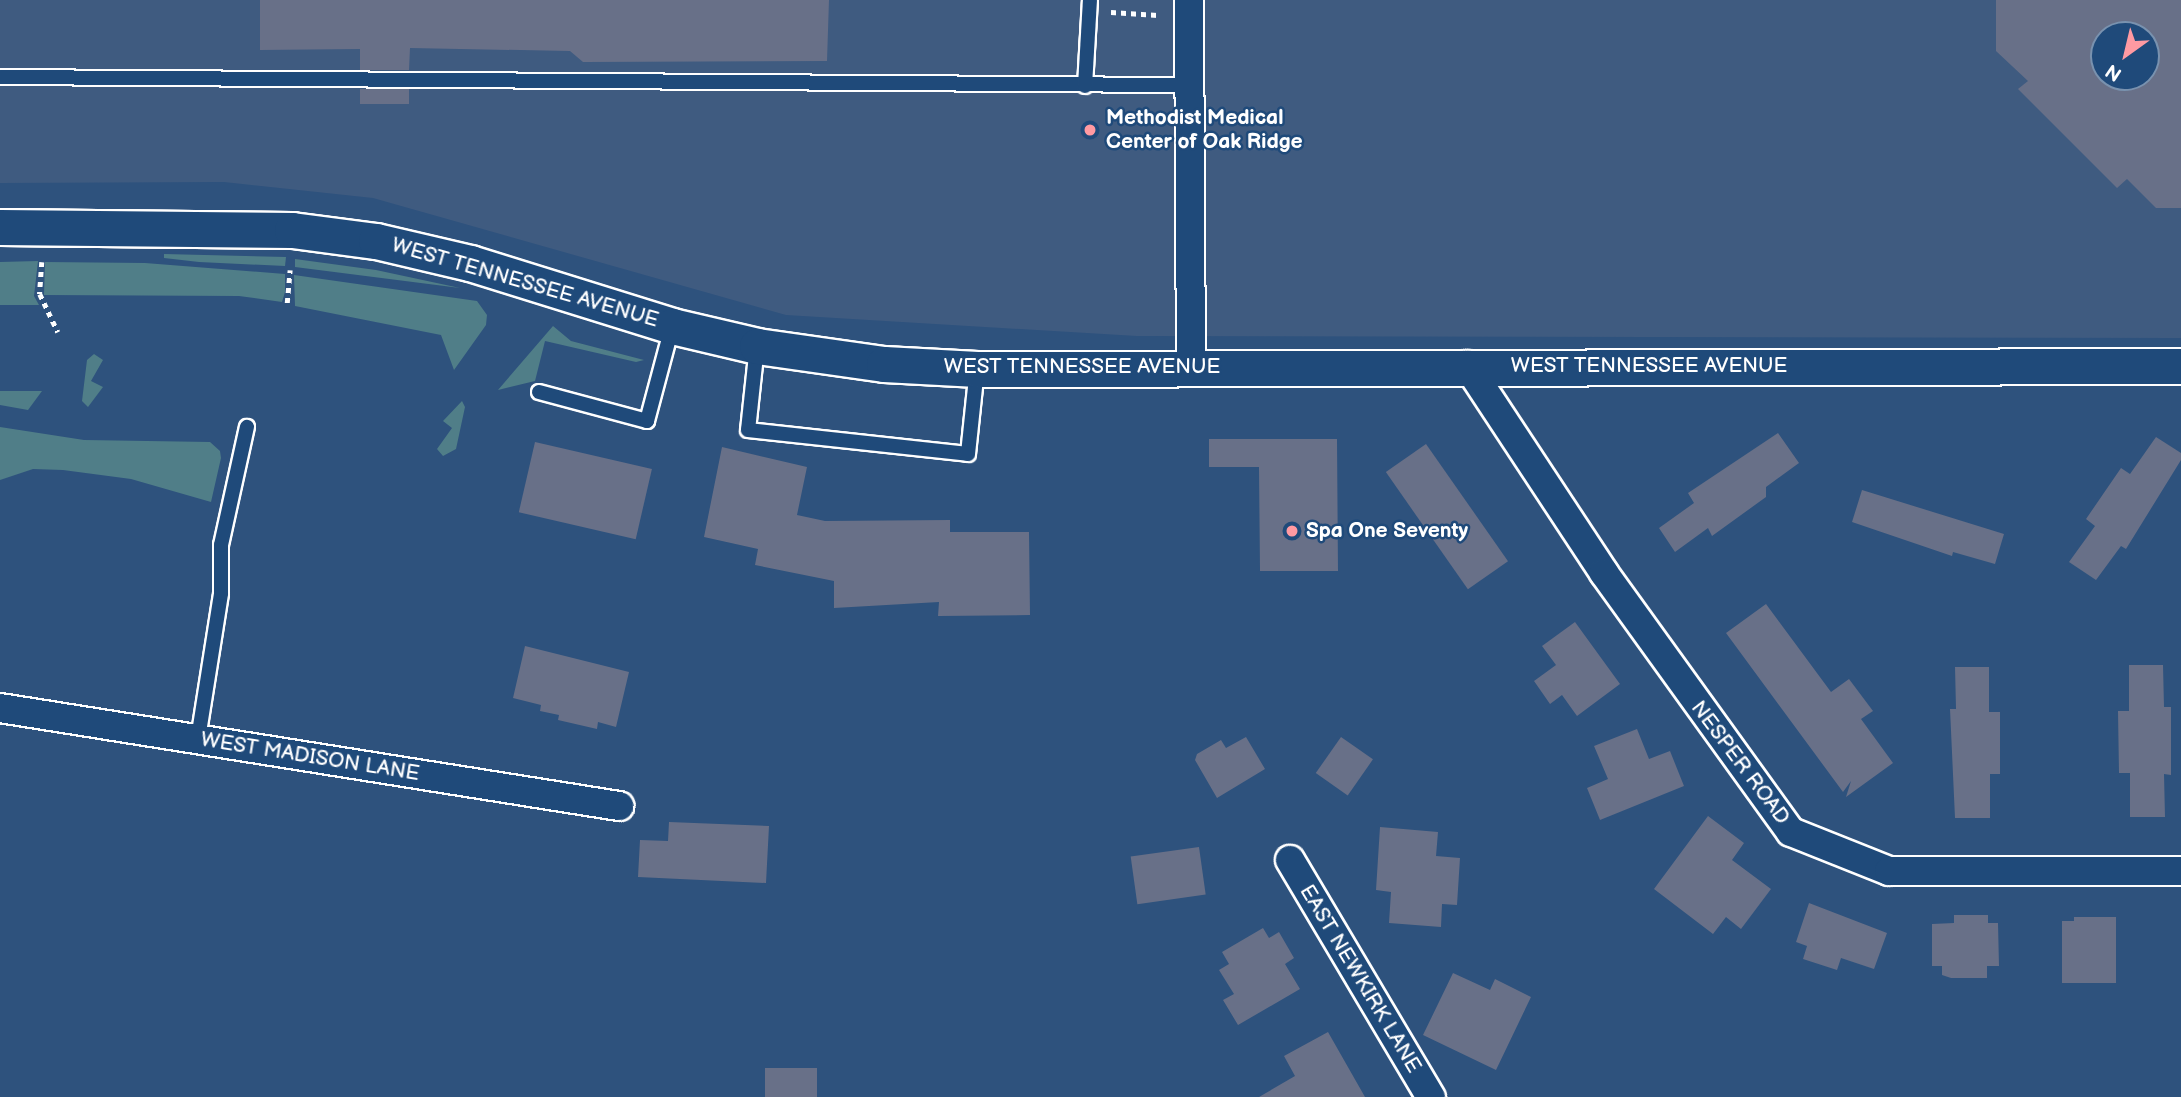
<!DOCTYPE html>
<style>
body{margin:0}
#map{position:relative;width:2181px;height:1097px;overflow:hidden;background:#2e527d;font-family:"Balsamiq Sans",sans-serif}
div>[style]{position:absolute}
.built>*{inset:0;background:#3f5b80}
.green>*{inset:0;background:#507e88}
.building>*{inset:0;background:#687088;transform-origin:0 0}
.path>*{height:4.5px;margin-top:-2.25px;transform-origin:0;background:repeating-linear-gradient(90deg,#fff 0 5px,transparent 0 10px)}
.roads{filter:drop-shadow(2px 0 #fff) drop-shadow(-2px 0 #fff) drop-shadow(0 2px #fff) drop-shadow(0 -2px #fff)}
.service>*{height:14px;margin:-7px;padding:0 7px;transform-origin:7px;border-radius:7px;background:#1f4a7a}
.minor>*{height:28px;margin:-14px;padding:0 14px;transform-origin:14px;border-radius:14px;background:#1f4a7a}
.tertiary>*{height:35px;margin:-17.5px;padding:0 17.5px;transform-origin:17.5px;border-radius:17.5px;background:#1f4a7a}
.dots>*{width:19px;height:19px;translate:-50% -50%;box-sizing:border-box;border:4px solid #1f4a7a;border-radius:50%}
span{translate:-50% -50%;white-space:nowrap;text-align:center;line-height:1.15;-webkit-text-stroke:5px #1f4a7a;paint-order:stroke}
.poi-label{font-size:21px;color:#fff;font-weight:700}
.left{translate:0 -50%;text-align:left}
.street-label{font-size:21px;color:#fff}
.north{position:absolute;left:2090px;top:21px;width:70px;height:70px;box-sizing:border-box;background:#1f4a7a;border:2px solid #7992af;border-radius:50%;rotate:214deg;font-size:19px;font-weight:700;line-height:28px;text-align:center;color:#fff}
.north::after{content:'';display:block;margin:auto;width:24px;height:32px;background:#ff9aa2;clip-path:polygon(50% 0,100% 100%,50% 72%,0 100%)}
</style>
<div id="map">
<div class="built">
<div style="clip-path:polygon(evenodd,0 0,2181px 0,2181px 338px,1137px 336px,786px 315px,373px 198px,224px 182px,0 183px,0 0,2104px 35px,2146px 35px,2146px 77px,2104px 77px,2104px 35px)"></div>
</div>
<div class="green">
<div style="clip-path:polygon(164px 254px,286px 257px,285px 266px,199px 262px,164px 258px)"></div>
<div style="clip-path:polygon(295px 259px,376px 270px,460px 288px,295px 267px)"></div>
<div style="clip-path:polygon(38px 261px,34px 296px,39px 305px,0 305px,0 262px)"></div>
<div style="clip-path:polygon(45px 262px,145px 263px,285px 274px,285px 292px,282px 302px,239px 296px,44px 295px)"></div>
<div style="clip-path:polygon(294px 275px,477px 301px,487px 315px,486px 325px,454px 370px,441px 335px,295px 306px)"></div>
<div style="clip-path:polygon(553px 326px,571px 341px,644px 360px,636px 362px,545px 341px,535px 381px,498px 390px)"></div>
<div style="clip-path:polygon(94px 354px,103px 360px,91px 381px,103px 387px,88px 407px,82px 401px,87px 360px)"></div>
<div style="clip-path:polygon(0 391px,42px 391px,28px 410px,0 405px)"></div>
<div style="clip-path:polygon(462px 401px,465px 407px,456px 449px,443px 456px,437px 449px,452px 428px,443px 421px)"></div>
<div style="clip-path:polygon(0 427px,84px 440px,210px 442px,220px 451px,221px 458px,211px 502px,131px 479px,63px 470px,33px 469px,0 480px)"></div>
</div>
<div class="building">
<div style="clip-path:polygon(260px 0,829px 0,827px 61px,583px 62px,570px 51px,410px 48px,409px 70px,360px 70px,360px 49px,260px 50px)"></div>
<div style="clip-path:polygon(evenodd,1996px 0,2181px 0,2181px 208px,2156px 208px,2127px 179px,2117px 188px,2018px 89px,2028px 81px,1996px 51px,1996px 0,2104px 35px,2146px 35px,2146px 77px,2104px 77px,2104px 35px)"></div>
<div style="left:360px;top:89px;width:49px;height:15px"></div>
<div style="clip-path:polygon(1778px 433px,1799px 463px,1766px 487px,1766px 497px,1712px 536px,1708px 528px,1675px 552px,1659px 528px,1694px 503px,1688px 493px)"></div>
<div style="clip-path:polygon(2156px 437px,2181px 453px,2181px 460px,2126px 549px,2121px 546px,2096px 580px,2069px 562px,2095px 526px,2086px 519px,2121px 468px,2130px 474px)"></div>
<div style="clip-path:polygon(1209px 439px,1337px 439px,1338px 571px,1260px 571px,1259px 467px,1209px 467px)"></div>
<div style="left:535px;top:442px;width:120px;height:72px;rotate:13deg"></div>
<div style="left:1426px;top:444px;width:143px;height:49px;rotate:55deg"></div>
<div style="clip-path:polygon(722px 447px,807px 467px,797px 515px,825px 521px,950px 520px,950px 532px,1029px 532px,1030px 615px,938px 616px,939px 602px,834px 608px,834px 581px,755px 565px,758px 549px,704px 537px)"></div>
<div style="clip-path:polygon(1862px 490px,2004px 534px,1995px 564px,1953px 552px,1952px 556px,1852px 522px)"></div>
<div style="clip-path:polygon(1766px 604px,1831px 692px,1849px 679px,1873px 711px,1861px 719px,1893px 763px,1846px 797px,1851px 781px,1843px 792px,1726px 633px)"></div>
<div style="clip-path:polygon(1575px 622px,1620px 684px,1577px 716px,1562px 695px,1550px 704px,1534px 681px,1556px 665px,1542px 646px)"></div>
<div style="clip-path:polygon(525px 646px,629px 672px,616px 727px,598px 722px,597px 729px,558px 720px,559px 715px,540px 711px,541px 705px,513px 698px)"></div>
<div style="clip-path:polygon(2129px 665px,2163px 665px,2164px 707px,2171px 707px,2171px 775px,2164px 774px,2165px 817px,2130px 817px,2130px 773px,2119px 773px,2118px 711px,2129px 711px)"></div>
<div style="clip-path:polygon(1955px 667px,1989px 667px,1989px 712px,2000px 712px,2000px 774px,1990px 774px,1990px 818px,1955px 818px,1950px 709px,1956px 709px)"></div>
<div style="clip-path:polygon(1637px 729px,1649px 759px,1670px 751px,1684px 786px,1600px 820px,1587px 788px,1608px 779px,1594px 746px)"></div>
<div style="clip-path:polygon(1246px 737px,1265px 769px,1217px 798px,1195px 760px,1197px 754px,1221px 740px,1226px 748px)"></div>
<div style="left:1341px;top:737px;width:39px;height:44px;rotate:35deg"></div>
<div style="clip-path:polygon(1708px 816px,1744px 843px,1732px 860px,1771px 889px,1741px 929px,1726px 917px,1713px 934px,1654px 889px)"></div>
<div style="clip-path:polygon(669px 822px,769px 826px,766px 883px,638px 877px,640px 840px,668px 841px)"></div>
<div style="clip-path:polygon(1380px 827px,1438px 832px,1436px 856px,1460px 858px,1457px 905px,1442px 904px,1441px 927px,1389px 923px,1391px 892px,1376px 890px)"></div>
<div style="left:1199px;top:847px;width:48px;height:69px;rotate:82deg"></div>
<div style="clip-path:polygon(1809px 903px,1887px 933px,1874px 969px,1841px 958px,1837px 970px,1803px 959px,1807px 946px,1796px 942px)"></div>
<div style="clip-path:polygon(1954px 915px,1988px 915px,1988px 923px,1998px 923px,1999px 966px,1987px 966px,1987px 978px,1951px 978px,1942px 975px,1942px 966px,1932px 966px,1932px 924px,1954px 923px)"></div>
<div style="clip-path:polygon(2074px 917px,2116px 917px,2116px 983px,2062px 983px,2062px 921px,2074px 921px)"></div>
<div style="clip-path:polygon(1263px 928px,1269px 938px,1279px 932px,1294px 958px,1285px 964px,1300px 989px,1238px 1025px,1223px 1000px,1234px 994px,1219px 970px,1229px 964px,1222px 952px)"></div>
<div style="clip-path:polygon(1453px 973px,1490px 990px,1495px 979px,1531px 997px,1496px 1070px,1423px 1035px)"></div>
<div style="clip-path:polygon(1328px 1032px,1365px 1097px,1259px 1097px,1295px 1076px,1284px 1056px)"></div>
<div style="left:765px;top:1068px;width:52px;height:29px"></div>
</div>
<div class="path">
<div style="left:1111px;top:12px;width:47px;rotate:3.7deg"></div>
<div style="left:42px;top:262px;width:32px;rotate:94deg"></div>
<div style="left:40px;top:294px;width:42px;rotate:64.7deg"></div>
<div style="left:287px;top:303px;width:33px;rotate:-85deg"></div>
</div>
<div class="roads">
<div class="service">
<div style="left:0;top:77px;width:1188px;rotate:0.39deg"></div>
<div style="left:1085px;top:86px;width:86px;rotate:-86.7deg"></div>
<div style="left:757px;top:346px;width:84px;rotate:96.1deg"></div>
<div style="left:748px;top:430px;width:221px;rotate:6.2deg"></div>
<div style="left:968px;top:454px;width:85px;rotate:-84deg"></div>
<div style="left:539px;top:392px;width:112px;rotate:15deg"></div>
<div style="left:647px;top:421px;width:97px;rotate:-75.1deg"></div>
<div style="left:198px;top:739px;width:148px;rotate:-81deg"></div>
<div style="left:221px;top:593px;width:48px;rotate:-90deg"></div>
<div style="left:221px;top:545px;width:121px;rotate:-77.6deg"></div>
</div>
<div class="minor">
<div style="left:1189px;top:0;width:368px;rotate:89.7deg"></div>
<div style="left:1467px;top:365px;width:249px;rotate:56.6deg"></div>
<div style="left:1604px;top:573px;width:319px;rotate:54.2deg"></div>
<div style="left:1791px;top:832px;width:105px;rotate:21.7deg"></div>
<div style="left:1889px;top:871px;width:292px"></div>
<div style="left:0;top:708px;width:627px;rotate:9deg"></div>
<div style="left:1290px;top:860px;width:276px;rotate:59.3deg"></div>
</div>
<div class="tertiary">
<div style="left:0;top:227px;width:292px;rotate:0.6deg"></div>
<div style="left:292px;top:230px;width:85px;rotate:7.5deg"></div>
<div style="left:376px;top:241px;width:97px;rotate:13.2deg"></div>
<div style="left:470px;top:263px;width:212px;rotate:17.3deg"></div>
<div style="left:672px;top:326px;width:87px;rotate:13.2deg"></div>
<div style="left:757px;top:346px;width:128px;rotate:8.1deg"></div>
<div style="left:884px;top:364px;width:93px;rotate:3.1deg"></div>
<div style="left:977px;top:369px;width:1204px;rotate:-0.14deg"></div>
</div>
</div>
<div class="dots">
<div style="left:1090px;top:130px;background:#ff9aa2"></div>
<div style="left:1292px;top:531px;background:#ff9aa2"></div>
</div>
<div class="poi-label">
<span class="left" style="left:1106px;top:130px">Methodist Medical<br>Center of Oak Ridge</span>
<span class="left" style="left:1306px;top:531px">Spa One Seventy</span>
</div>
<div class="street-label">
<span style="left:525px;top:283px;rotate:16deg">WEST TENNESSEE AVENUE</span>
<span style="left:1649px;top:366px">WEST TENNESSEE AVENUE</span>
<span style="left:1082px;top:367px">WEST TENNESSEE AVENUE</span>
<span style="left:310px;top:757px;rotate:9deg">WEST MADISON LANE</span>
<span style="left:1740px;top:763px;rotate:53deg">NESPER ROAD</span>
<span style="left:1360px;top:979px;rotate:59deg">EAST NEWKIRK LANE</span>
</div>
<div class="north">N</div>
</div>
